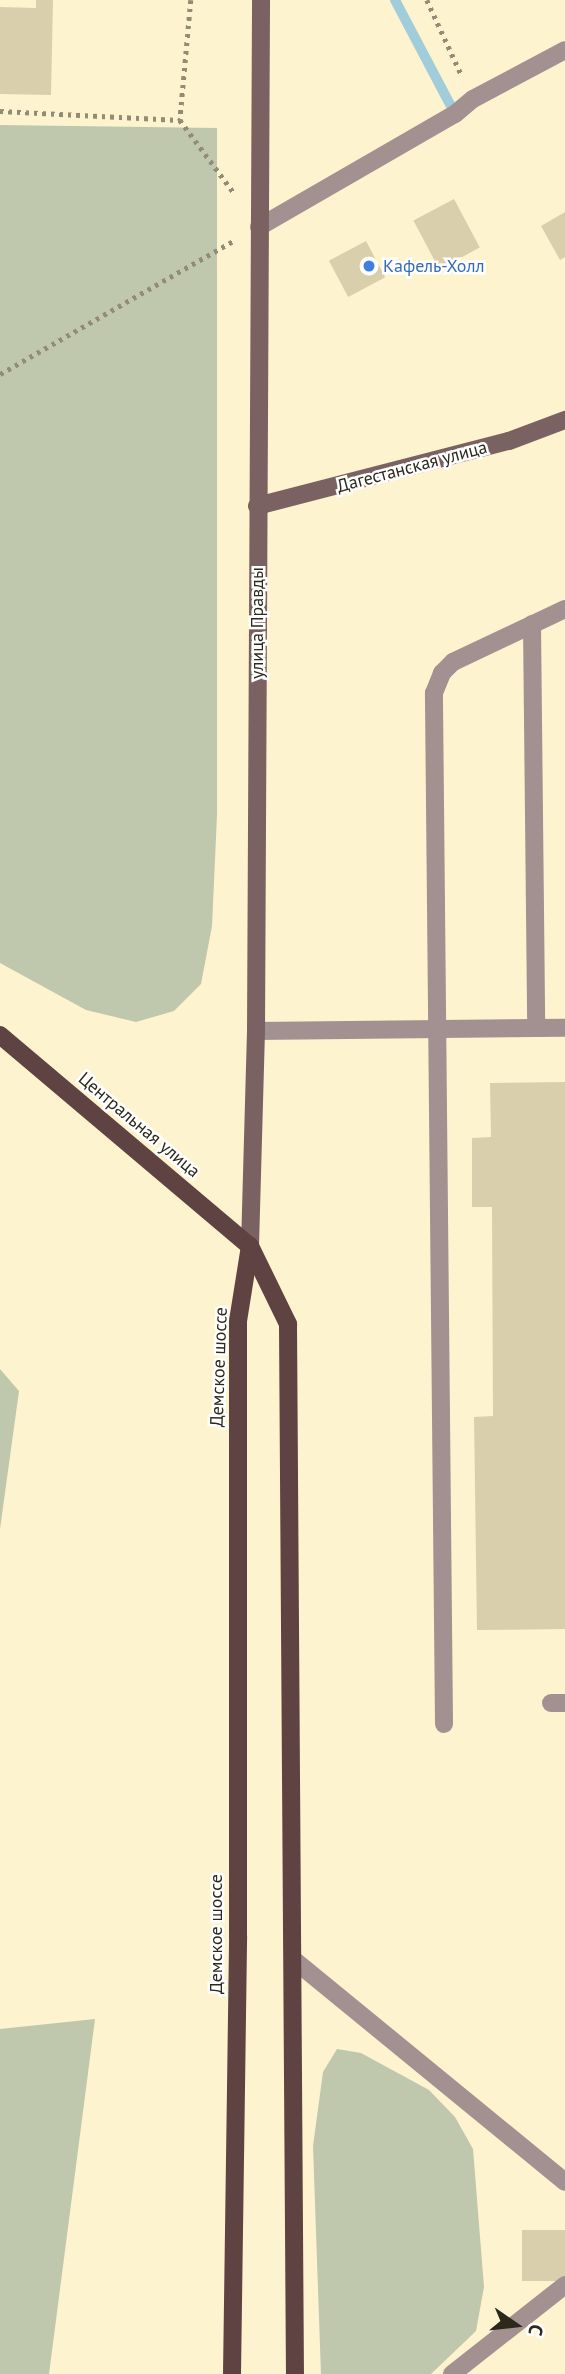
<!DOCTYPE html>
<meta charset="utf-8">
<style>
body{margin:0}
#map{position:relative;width:565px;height:2374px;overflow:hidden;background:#fdf3cf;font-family:"PT Sans",sans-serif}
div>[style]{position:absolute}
.green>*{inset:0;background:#bfc7ad}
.stream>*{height:10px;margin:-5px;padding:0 5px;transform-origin:5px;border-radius:5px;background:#a1ccd9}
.building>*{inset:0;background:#d9cfac;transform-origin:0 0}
.path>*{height:4.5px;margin-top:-2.25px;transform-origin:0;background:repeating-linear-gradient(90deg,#938c74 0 3.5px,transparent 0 8.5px)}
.lane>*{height:18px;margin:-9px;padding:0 9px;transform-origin:9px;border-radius:9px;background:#a39091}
.secondary>*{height:18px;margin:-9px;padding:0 9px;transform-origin:9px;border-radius:9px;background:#7b6262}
.primary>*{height:18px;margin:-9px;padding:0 9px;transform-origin:9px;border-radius:9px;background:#5f4242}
.dots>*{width:19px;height:19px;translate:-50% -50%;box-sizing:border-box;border:4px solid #fff;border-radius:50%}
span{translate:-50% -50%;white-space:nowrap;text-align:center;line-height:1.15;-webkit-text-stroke:5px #fff;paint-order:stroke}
.shop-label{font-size:18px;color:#366cbe}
.left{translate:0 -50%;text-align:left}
.street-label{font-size:18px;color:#2c281b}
.north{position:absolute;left:481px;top:2290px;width:70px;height:70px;-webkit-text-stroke:5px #fff;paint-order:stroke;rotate:104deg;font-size:19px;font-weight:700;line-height:28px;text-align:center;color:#2c281b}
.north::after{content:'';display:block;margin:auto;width:24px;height:32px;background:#2c281b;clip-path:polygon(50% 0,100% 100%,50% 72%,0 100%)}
</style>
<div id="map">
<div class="green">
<div style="clip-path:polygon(0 125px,217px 128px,217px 815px,212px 926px,201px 984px,174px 1011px,136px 1022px,86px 1010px,0 963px)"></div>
<div style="clip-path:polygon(0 1369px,19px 1391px,0 1529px)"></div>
<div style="clip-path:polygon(95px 2019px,49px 2374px,0 2374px,0 2029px)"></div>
<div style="clip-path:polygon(337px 2049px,361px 2053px,429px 2090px,455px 2117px,473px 2149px,484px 2287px,476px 2331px,431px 2374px,321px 2374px,313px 2146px,323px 2072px)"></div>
</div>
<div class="stream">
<div style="left:395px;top:0;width:129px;rotate:62.2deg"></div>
</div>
<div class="building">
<div style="clip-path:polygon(36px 0,53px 0,51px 95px,0 94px,0 7px,36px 8px)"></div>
<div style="left:454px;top:199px;width:55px;height:46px;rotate:62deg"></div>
<div style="clip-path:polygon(565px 212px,565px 257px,560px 260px,541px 226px)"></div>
<div style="left:366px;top:241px;width:41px;height:42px;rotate:62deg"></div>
<div style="clip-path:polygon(565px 1082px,565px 1629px,477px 1630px,474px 1417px,493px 1416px,492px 1207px,472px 1207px,472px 1138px,491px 1137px,490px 1083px)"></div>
<div style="left:522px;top:2230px;width:43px;height:51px"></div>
</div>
<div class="path">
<div style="left:191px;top:0;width:121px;rotate:95.2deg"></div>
<div style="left:180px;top:120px;width:91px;rotate:53.5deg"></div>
<div style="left:427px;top:0;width:84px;rotate:65.3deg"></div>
<div style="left:0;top:111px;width:180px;rotate:2.9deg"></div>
<div style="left:0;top:374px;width:268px;rotate:-29.7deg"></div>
</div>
<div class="lane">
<div style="left:259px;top:227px;width:226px;rotate:-30deg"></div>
<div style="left:455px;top:114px;width:23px;rotate:-40deg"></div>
<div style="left:473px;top:99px;width:104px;rotate:-28deg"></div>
<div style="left:532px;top:624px;width:404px;rotate:89.4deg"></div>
<div style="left:256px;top:1031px;width:309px;rotate:-0.6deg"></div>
<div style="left:551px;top:1703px;width:14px"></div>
<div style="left:444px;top:1724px;width:1031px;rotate:-90.56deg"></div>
<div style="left:434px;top:693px;width:22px;rotate:-68deg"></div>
<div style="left:442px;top:673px;width:16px;rotate:-45deg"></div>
<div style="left:453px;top:662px;width:124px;rotate:-25.3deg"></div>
<div style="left:294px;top:1960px;width:350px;rotate:39.3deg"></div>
<div style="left:452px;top:2374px;width:144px;rotate:-38.2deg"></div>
</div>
<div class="secondary">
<div style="left:257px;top:506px;width:260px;rotate:-14.5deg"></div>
<div style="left:509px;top:441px;width:60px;rotate:-20.6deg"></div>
<div style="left:250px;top:1246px;width:215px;rotate:-88.4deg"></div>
<div style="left:256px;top:1031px;width:1031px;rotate:-89.72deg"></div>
</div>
<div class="primary">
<div style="left:0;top:1035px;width:327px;rotate:40.2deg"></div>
<div style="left:250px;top:1246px;width:87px;rotate:64deg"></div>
<div style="left:288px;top:1324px;width:1050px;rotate:89.62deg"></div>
<div style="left:232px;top:2374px;width:438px;rotate:-89.2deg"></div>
<div style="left:238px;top:1936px;width:615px;rotate:-90deg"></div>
<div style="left:238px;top:1321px;width:76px;rotate:-80.9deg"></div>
</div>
<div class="dots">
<div style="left:369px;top:266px;background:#3f7fe0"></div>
</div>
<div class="shop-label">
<span class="left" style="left:383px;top:266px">Кафель-Холл</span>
</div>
<div class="street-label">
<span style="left:412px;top:467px;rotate:-15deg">Дагестанская улица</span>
<span style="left:257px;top:623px;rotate:-90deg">улица Правды</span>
<span style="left:139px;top:1125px;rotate:40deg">Центральная улица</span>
<span style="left:219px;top:1367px;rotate:-88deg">Демское шоссе</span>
<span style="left:216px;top:1934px;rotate:-90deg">Демское шоссе</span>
</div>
<div class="north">С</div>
</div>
